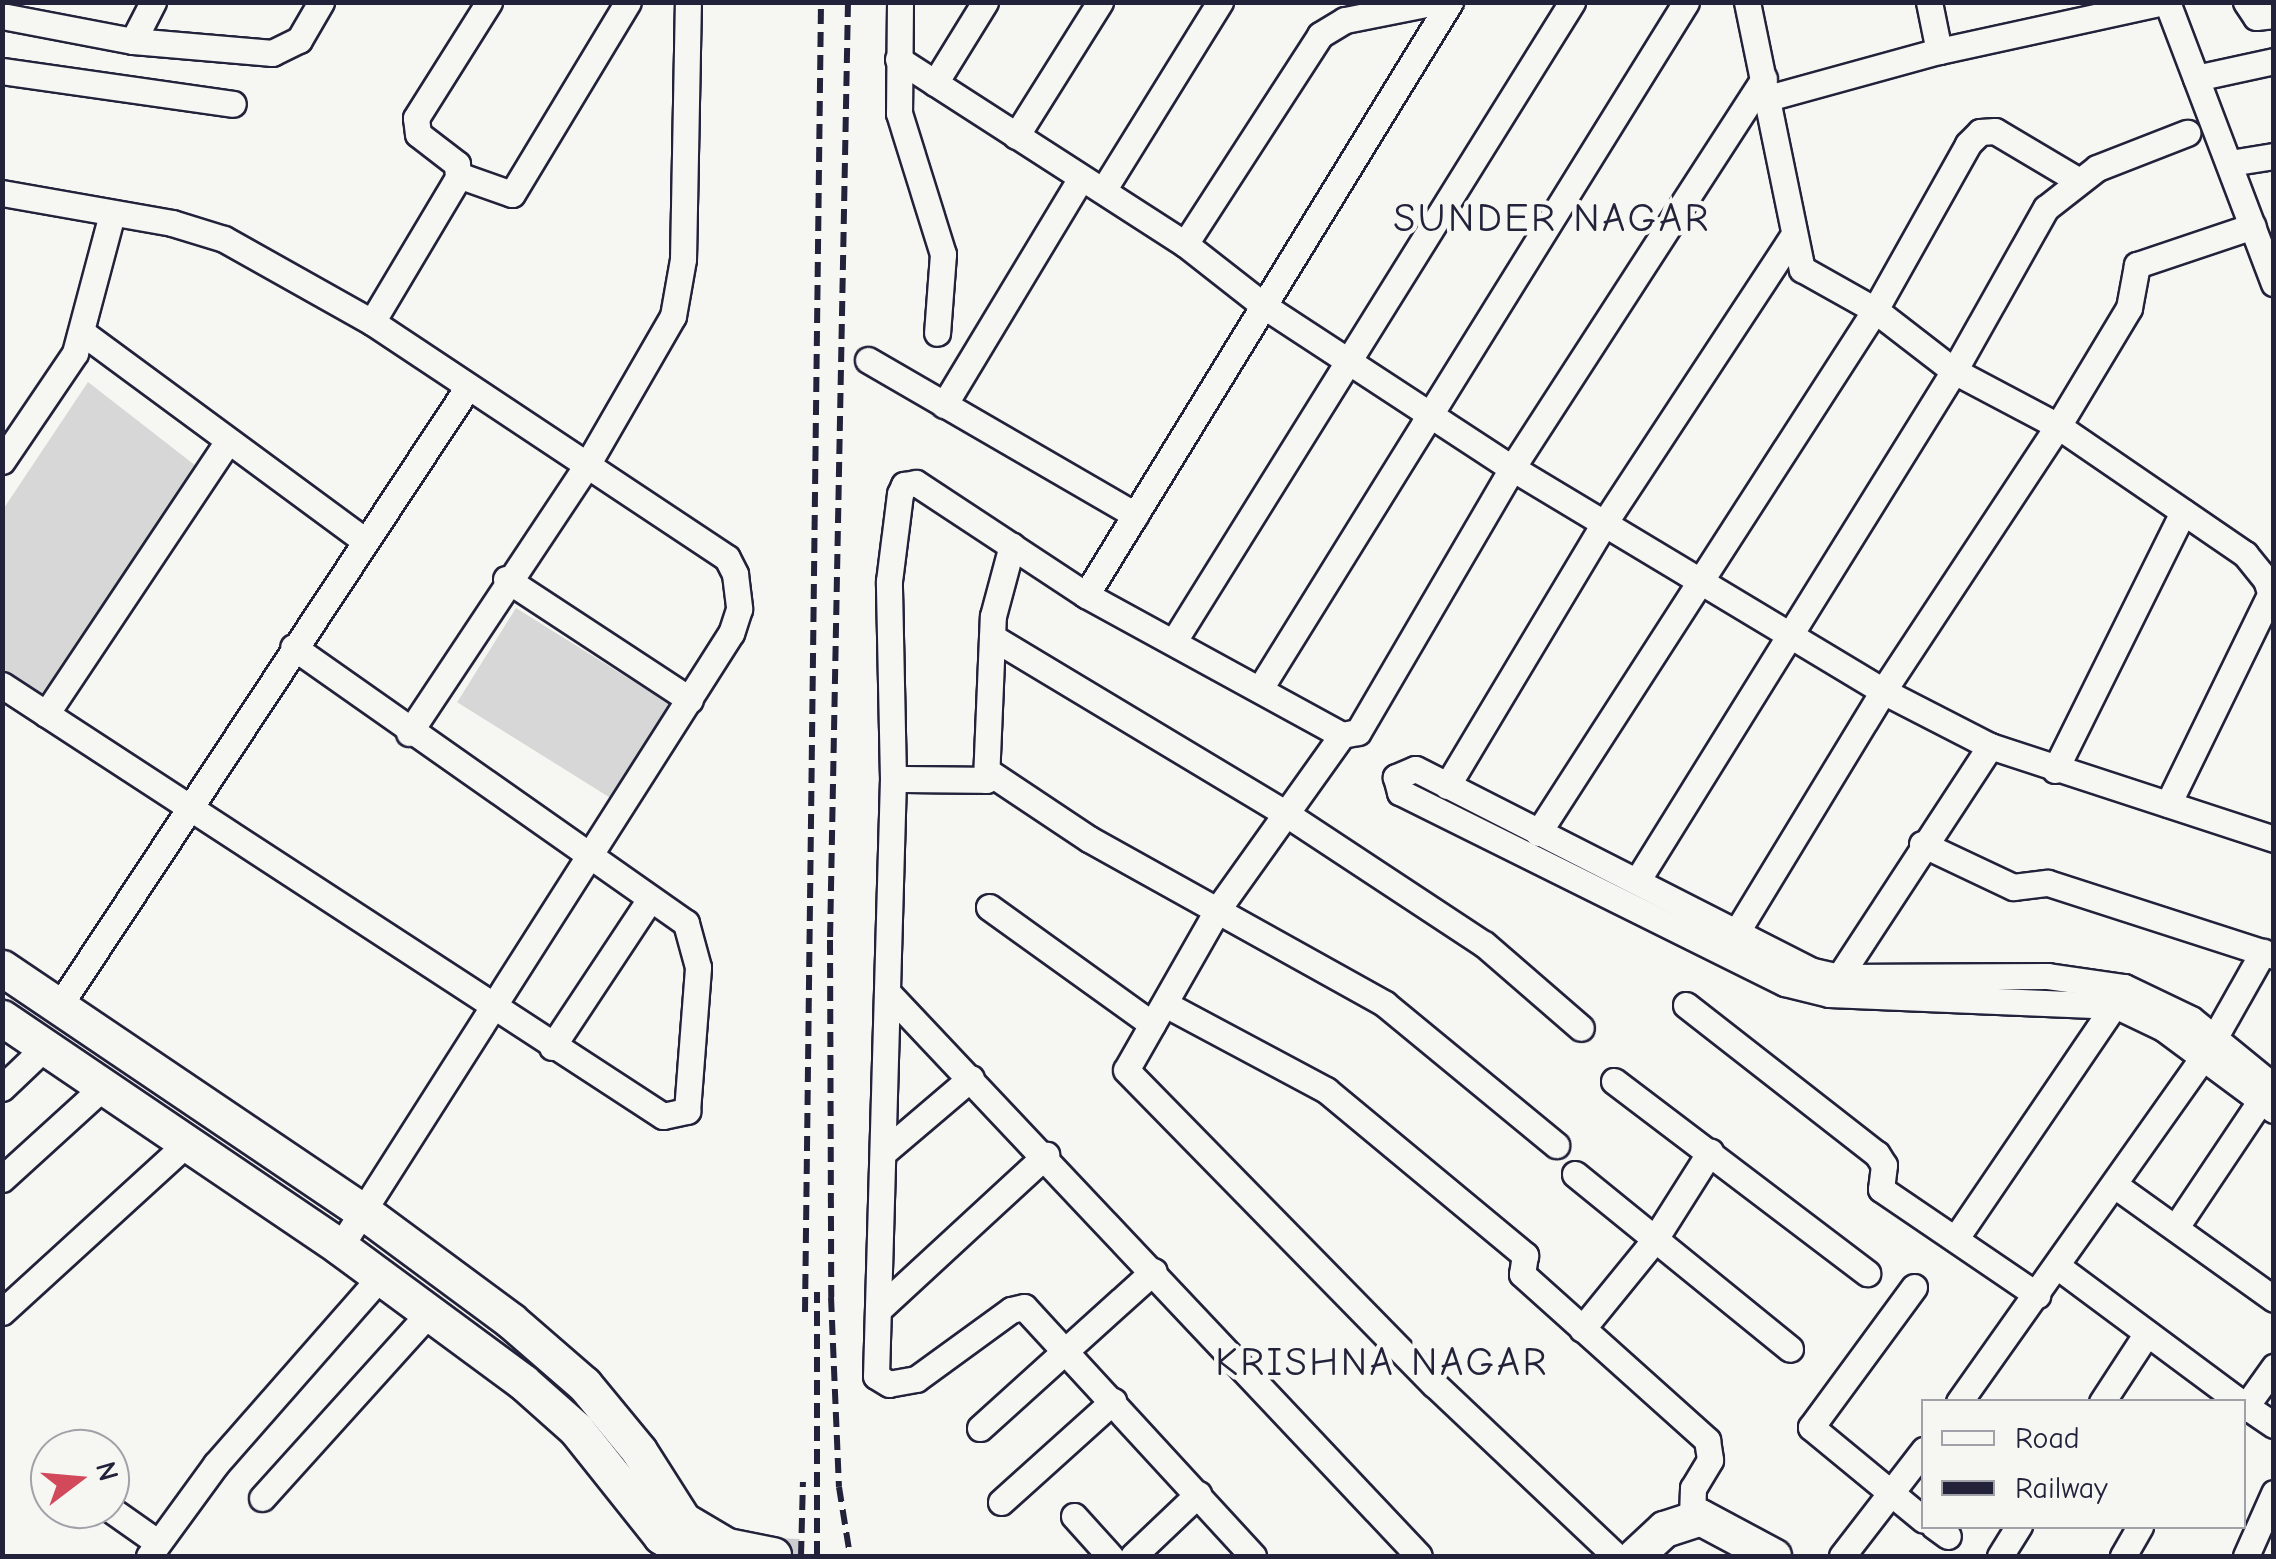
<!DOCTYPE html>
<style>
body{margin:0}
#map{position:relative;width:2276px;height:1559px;overflow:hidden;background:#f6f6f2;font-family:"Comic Neue",sans-serif}
div>[style]{position:absolute}
.green>*{inset:0;background:#d7d7d7;transform-origin:0 0}
.secondary-tunnel>*{height:35px;margin-top:-17.5px;transform-origin:0;background:repeating-linear-gradient(90deg,#cccccd 0 35px,transparent 0 53px)}
.roads{filter:drop-shadow(2px 0 #22223b) drop-shadow(-2px 0 #22223b) drop-shadow(0 2px #22223b) drop-shadow(0 -2px #22223b)}
.street>*{height:25px;margin:-12.5px;padding:0 12.5px;transform-origin:12.5px;border-radius:12.5px;background:#f6f6f2}
.secondary>*{height:35px;margin:-17.5px;padding:0 17.5px;transform-origin:17.5px;border-radius:17.5px;background:#f6f6f2}
.rail>*{height:6px;margin-top:-3px;transform-origin:0;background:repeating-linear-gradient(90deg,#22223b 0 15px,transparent 0 23px)}
span{translate:-50% -50%;white-space:nowrap;text-align:center;line-height:1.15;-webkit-text-stroke:9px #f6f6f2;paint-order:stroke}
.neighbourhood-label{font-size:40px;color:#22223b;letter-spacing:2.5px}
.frame{position:absolute;inset:0;border:5px solid #22223b;pointer-events:none}
.legend{position:absolute;left:1921px;top:1399px;width:325px;height:130px;box-sizing:border-box;background:#f6f6f2;border:2px solid #a1a1a9;margin:0;padding:12px 18px;list-style:none;font-size:30px;color:#22223b}
.legend li{display:flex;align-items:center;gap:20px;height:50px}
.legend b{width:50px;border:2px solid #a1a1a9}
.north{position:absolute;left:30px;top:1429px;width:100px;height:100px;box-sizing:border-box;background:#f6f6f2;border:2px solid #a1a1a9;border-radius:50%;rotate:74deg;font-size:28px;font-weight:700;line-height:40px;text-align:center;color:#22223b}
.north::after{content:'';display:block;margin:auto;width:35px;height:45px;background:#d1495b;clip-path:polygon(50% 0,100% 100%,50% 72%,0 100%)}
</style>
<div id="map">
<div class="green">
<div style="clip-path:polygon(88px 382px,196px 466px,40px 697px,3px 669px,2px 511px)"></div>
<div style="left:516px;top:608px;width:184px;height:111px;rotate:32deg"></div>
</div>
<div class="secondary-tunnel">
<div style="left:773px;top:1555px;width:26px;rotate:2deg"></div>
</div>
<div class="roads">
<div class="street">
<div style="left:900px;top:2px;width:111px;rotate:90.5deg"></div>
<div style="left:899px;top:113px;width:148px;rotate:72.7deg"></div>
<div style="left:943px;top:254px;width:79px;rotate:94.3deg"></div>
<div style="left:1747px;top:2px;width:273px;rotate:78.4deg"></div>
<div style="left:1802px;top:269px;width:84px;rotate:29.3deg"></div>
<div style="left:1875px;top:310px;width:100px;rotate:37.7deg"></div>
<div style="left:1954px;top:371px;width:118px;rotate:27.9deg"></div>
<div style="left:2058px;top:426px;width:227px;rotate:34.4deg"></div>
<div style="left:2245px;top:554px;width:33px;rotate:51deg"></div>
<div style="left:2266px;top:580px;width:26px;rotate:72deg"></div>
<div style="left:1929px;top:2px;width:50px;rotate:78.5deg"></div>
<div style="left:2167px;top:2px;width:301px;rotate:69.2deg"></div>
<div style="left:2246px;top:2px;width:18px;rotate:56deg"></div>
<div style="left:2256px;top:17px;width:18px;rotate:-6deg"></div>
<div style="left:2px;top:16px;width:133px;rotate:10.8deg"></div>
<div style="left:133px;top:41px;width:140px;rotate:4.9deg"></div>
<div style="left:272px;top:53px;width:30px;rotate:-26deg"></div>
<div style="left:299px;top:40px;width:44px;rotate:-59.9deg"></div>
<div style="left:133px;top:41px;width:44px;rotate:-62.9deg"></div>
<div style="left:898px;top:59px;width:341px;rotate:32.8deg"></div>
<div style="left:1185px;top:244px;width:100px;rotate:38.1deg"></div>
<div style="left:1264px;top:306px;width:296px;rotate:33.2deg"></div>
<div style="left:1512px;top:468px;width:433px;rotate:31deg"></div>
<div style="left:1883px;top:691px;width:120px;rotate:27.2deg"></div>
<div style="left:1990px;top:746px;width:299px;rotate:18.1deg"></div>
<div style="left:2px;top:71px;width:233px;rotate:8.1deg"></div>
<div style="left:2196px;top:78px;width:80px;rotate:-12.3deg"></div>
<div style="left:935px;top:83px;width:95px;rotate:-58.3deg"></div>
<div style="left:1768px;top:98px;width:177px;rotate:-15.4deg"></div>
<div style="left:1939px;top:51px;width:230px;rotate:-12.3deg"></div>
<div style="left:1016px;top:136px;width:158px;rotate:-57.9deg"></div>
<div style="left:2230px;top:163px;width:45px;rotate:-9deg"></div>
<div style="left:458px;top:175px;width:57px;rotate:19.4deg"></div>
<div style="left:512px;top:194px;width:224px;rotate:-58.9deg"></div>
<div style="left:1104px;top:189px;width:220px;rotate:-58.2deg"></div>
<div style="left:2px;top:193px;width:173px;rotate:10deg"></div>
<div style="left:172px;top:223px;width:54px;rotate:17.1deg"></div>
<div style="left:224px;top:239px;width:170px;rotate:29.3deg"></div>
<div style="left:372px;top:322px;width:426px;rotate:33.6deg"></div>
<div style="left:727px;top:558px;width:18px;rotate:63deg"></div>
<div style="left:735px;top:574px;width:35px;rotate:83deg"></div>
<div style="left:739px;top:609px;width:25px;rotate:108deg"></div>
<div style="left:731px;top:633px;width:728px;rotate:122.49deg"></div>
<div style="left:1185px;top:244px;width:249px;rotate:-57.1deg"></div>
<div style="left:1320px;top:35px;width:29px;rotate:-31deg"></div>
<div style="left:1345px;top:20px;width:93px;rotate:-11.2deg"></div>
<div style="left:372px;top:322px;width:168px;rotate:-59.2deg"></div>
<div style="left:458px;top:178px;width:14px;rotate:-94deg"></div>
<div style="left:457px;top:164px;width:49px;rotate:-142.4deg"></div>
<div style="left:418px;top:134px;width:16px;rotate:-97deg"></div>
<div style="left:416px;top:118px;width:137px;rotate:-57.8deg"></div>
<div style="left:83px;top:333px;width:347px;rotate:36.4deg"></div>
<div style="left:868px;top:360px;width:309px;rotate:30.1deg"></div>
<div style="left:944px;top:405px;width:265px;rotate:-58.9deg"></div>
<div style="left:2px;top:461px;width:130px;rotate:-55.9deg"></div>
<div style="left:75px;top:353px;width:144px;rotate:-75.1deg"></div>
<div style="left:506px;top:579px;width:220px;rotate:33.3deg"></div>
<div style="left:1086px;top:595px;width:696px;rotate:-58.46deg"></div>
<div style="left:992px;top:637px;width:345px;rotate:31deg"></div>
<div style="left:1288px;top:815px;width:235px;rotate:33.4deg"></div>
<div style="left:1484px;top:944px;width:128px;rotate:40.9deg"></div>
<div style="left:1174px;top:641px;width:753px;rotate:-58.08deg"></div>
<div style="left:2px;top:685px;width:789px;rotate:33.11deg"></div>
<div style="left:663px;top:1116px;width:25px;rotate:-12deg"></div>
<div style="left:687px;top:1111px;width:144px;rotate:-85.6deg"></div>
<div style="left:698px;top:967px;width:46px;rotate:-105.3deg"></div>
<div style="left:686px;top:923px;width:480px;rotate:-144.9deg"></div>
<div style="left:1261px;top:687px;width:806px;rotate:-58.18deg"></div>
<div style="left:46px;top:714px;width:326px;rotate:-56.3deg"></div>
<div style="left:409px;top:733px;width:322px;rotate:-56.4deg"></div>
<div style="left:587px;top:465px;width:172px;rotate:-60deg"></div>
<div style="left:673px;top:316px;width:58px;rotate:-80deg"></div>
<div style="left:683px;top:259px;width:257px;rotate:-88.9deg"></div>
<div style="left:1342px;top:735px;width:214px;rotate:125.5deg"></div>
<div style="left:1218px;top:909px;width:185px;rotate:119.7deg"></div>
<div style="left:1126px;top:1070px;width:440px;rotate:45.6deg"></div>
<div style="left:1434px;top:1384px;width:250px;rotate:43.4deg"></div>
<div style="left:2055px;top:770px;width:288px;rotate:-63.6deg"></div>
<div style="left:987px;top:771px;width:123px;rotate:33.7deg"></div>
<div style="left:1089px;top:839px;width:339px;rotate:29.1deg"></div>
<div style="left:1385px;top:1004px;width:222px;rotate:39.5deg"></div>
<div style="left:893px;top:779px;width:93px;rotate:0.6deg"></div>
<div style="left:986px;top:780px;width:164px;rotate:-87.6deg"></div>
<div style="left:993px;top:616px;width:73px;rotate:-75deg"></div>
<div style="left:1447px;top:786px;width:308px;rotate:-59.1deg"></div>
<div style="left:1605px;top:522px;width:339px;rotate:-56.7deg"></div>
<div style="left:2168px;top:804px;width:235px;rotate:-64deg"></div>
<div style="left:1538px;top:833px;width:622px;rotate:-57.2deg"></div>
<div style="left:1875px;top:310px;width:190px;rotate:-60.7deg"></div>
<div style="left:1968px;top:144px;width:17px;rotate:-45deg"></div>
<div style="left:1980px;top:132px;width:15px;rotate:-4deg"></div>
<div style="left:1995px;top:131px;width:94px;rotate:30.7deg"></div>
<div style="left:1922px;top:844px;width:101px;rotate:25.3deg"></div>
<div style="left:2013px;top:887px;width:35px;rotate:-7deg"></div>
<div style="left:2048px;top:883px;width:237px;rotate:17.9deg"></div>
<div style="left:1637px;top:881px;width:600px;rotate:-58.14deg"></div>
<div style="left:1954px;top:371px;width:187px;rotate:-60.6deg"></div>
<div style="left:2046px;top:208px;width:65px;rotate:-38.1deg"></div>
<div style="left:2097px;top:168px;width:97px;rotate:-21.3deg"></div>
<div style="left:989px;top:907px;width:201px;rotate:35.7deg"></div>
<div style="left:1736px;top:933px;width:283px;rotate:-58.7deg"></div>
<div style="left:1883px;top:691px;width:318px;rotate:-56.6deg"></div>
<div style="left:2058px;top:426px;width:138px;rotate:-59deg"></div>
<div style="left:2129px;top:308px;width:44px;rotate:-79.5deg"></div>
<div style="left:2137px;top:265px;width:122px;rotate:-18.6deg"></div>
<div style="left:1839px;top:977px;width:276px;rotate:-56.8deg"></div>
<div style="left:889px;top:994px;width:772px;rotate:46.68deg"></div>
<div style="left:1165px;top:1004px;width:183px;rotate:28.1deg"></div>
<div style="left:1326px;top:1090px;width:259px;rotate:39.7deg"></div>
<div style="left:1525px;top:1255px;width:19px;rotate:99deg"></div>
<div style="left:1522px;top:1274px;width:249px;rotate:41.9deg"></div>
<div style="left:1707px;top:1440px;width:20px;rotate:81deg"></div>
<div style="left:1710px;top:1460px;width:33px;rotate:121deg"></div>
<div style="left:1693px;top:1488px;width:29px;rotate:92deg"></div>
<div style="left:1686px;top:1005px;width:242px;rotate:38deg"></div>
<div style="left:1877px;top:1154px;width:13px;rotate:58deg"></div>
<div style="left:1884px;top:1165px;width:24px;rotate:97deg"></div>
<div style="left:1881px;top:1189px;width:189px;rotate:34.2deg"></div>
<div style="left:59px;top:1006px;width:738px;rotate:-56.55deg"></div>
<div style="left:552px;top:1047px;width:178px;rotate:-56.5deg"></div>
<div style="left:1614px;top:1081px;width:318px;rotate:37.2deg"></div>
<div style="left:2274px;top:1087px;width:107px;rotate:-140.7deg"></div>
<div style="left:2191px;top:1019px;width:74px;rotate:-154.5deg"></div>
<div style="left:2124px;top:987px;width:77px;rotate:-171.8deg"></div>
<div style="left:2048px;top:976px;width:209px;rotate:179.7deg"></div>
<div style="left:1839px;top:977px;width:28px;rotate:-167deg"></div>
<div style="left:1812px;top:971px;width:445px;rotate:-153deg"></div>
<div style="left:1415px;top:769px;width:21px;rotate:157deg"></div>
<div style="left:1396px;top:777px;width:16px;rotate:75deg"></div>
<div style="left:1400px;top:792px;width:430px;rotate:26.4deg"></div>
<div style="left:1785px;top:983px;width:45px;rotate:14deg"></div>
<div style="left:1829px;top:994px;width:288px;rotate:2.4deg"></div>
<div style="left:2117px;top:1006px;width:51px;rotate:25.6deg"></div>
<div style="left:2163px;top:1028px;width:138px;rotate:36.5deg"></div>
<div style="left:2px;top:1088px;width:59px;rotate:-43.6deg"></div>
<div style="left:884px;top:1152px;width:114px;rotate:-40.4deg"></div>
<div style="left:1575px;top:1174px;width:277px;rotate:39.1deg"></div>
<div style="left:2px;top:1179px;width:137px;rotate:-42.3deg"></div>
<div style="left:2116px;top:1186px;width:194px;rotate:35.6deg"></div>
<div style="left:2176px;top:1227px;width:153px;rotate:-56.2deg"></div>
<div style="left:1956px;top:1238px;width:295px;rotate:-55.8deg"></div>
<div style="left:2057px;top:1266px;width:228px;rotate:36.6deg"></div>
<div style="left:1914px;top:1287px;width:174px;rotate:126.3deg"></div>
<div style="left:1811px;top:1427px;width:146px;rotate:39.5deg"></div>
<div style="left:878px;top:1310px;width:229px;rotate:-42.7deg"></div>
<div style="left:2px;top:1312px;width:251px;rotate:-42.4deg"></div>
<div style="left:1582px;top:1329px;width:112px;rotate:-50.8deg"></div>
<div style="left:1653px;top:1242px;width:107px;rotate:-57.7deg"></div>
<div style="left:1959px;top:1402px;width:422px;rotate:-54.7deg"></div>
<div style="left:2203px;top:1058px;width:122px;rotate:-60.5deg"></div>
<div style="left:2102px;top:1402px;width:82px;rotate:-56.9deg"></div>
<div style="left:2244px;top:1405px;width:36px;rotate:34deg"></div>
<div style="left:2244px;top:1409px;width:52px;rotate:-54.5deg"></div>
<div style="left:980px;top:1428px;width:234px;rotate:-42.1deg"></div>
<div style="left:262px;top:1498px;width:251px;rotate:-47.9deg"></div>
<div style="left:1001px;top:1502px;width:151px;rotate:-42deg"></div>
<div style="left:110px;top:1509px;width:57px;rotate:35.1deg"></div>
<div style="left:1074px;top:1516px;width:54px;rotate:48deg"></div>
<div style="left:1934px;top:1526px;width:17px;rotate:36deg"></div>
<div style="left:149px;top:1556px;width:114px;rotate:-53.9deg"></div>
<div style="left:216px;top:1464px;width:250px;rotate:-48.7deg"></div>
<div style="left:1133px;top:1556px;width:90px;rotate:-43.6deg"></div>
<div style="left:1253px;top:1556px;width:338px;rotate:-132.6deg"></div>
<div style="left:1024px;top:1307px;width:13px;rotate:167deg"></div>
<div style="left:1011px;top:1310px;width:117px;rotate:144deg"></div>
<div style="left:916px;top:1379px;width:27px;rotate:170deg"></div>
<div style="left:889px;top:1384px;width:15px;rotate:-148deg"></div>
<div style="left:876px;top:1376px;width:597px;rotate:-88.37deg"></div>
<div style="left:893px;top:779px;width:198px;rotate:-91.2deg"></div>
<div style="left:889px;top:581px;width:88px;rotate:-82.8deg"></div>
<div style="left:900px;top:494px;width:10px;rotate:-66deg"></div>
<div style="left:904px;top:485px;width:12px;rotate:-9deg"></div>
<div style="left:916px;top:483px;width:204px;rotate:33.4deg"></div>
<div style="left:1086px;top:595px;width:292px;rotate:28.7deg"></div>
<div style="left:1342px;top:735px;width:16px;rotate:-11deg"></div>
<div style="left:1358px;top:732px;width:306px;rotate:-59.7deg"></div>
<div style="left:1512px;top:468px;width:464px;rotate:-57.1deg"></div>
<div style="left:1842px;top:1556px;width:134px;rotate:-52.3deg"></div>
<div style="left:2000px;top:1556px;width:36px;rotate:-58deg"></div>
<div style="left:2123px;top:1556px;width:34px;rotate:-60deg"></div>
<div style="left:2246px;top:1556px;width:69px;rotate:-66deg"></div>
</div>
<div class="secondary">
<div style="left:2px;top:968px;width:437px;rotate:34deg"></div>
<div style="left:364px;top:1212px;width:182px;rotate:36.5deg"></div>
<div style="left:510px;top:1320px;width:98px;rotate:40.9deg"></div>
<div style="left:584px;top:1384px;width:87px;rotate:50.6deg"></div>
<div style="left:639px;top:1451px;width:82px;rotate:57.5deg"></div>
<div style="left:683px;top:1520px;width:51px;rotate:30.6deg"></div>
<div style="left:727px;top:1546px;width:47px;rotate:11.1deg"></div>
<div style="left:2px;top:1018px;width:408px;rotate:34.1deg"></div>
<div style="left:340px;top:1247px;width:227px;rotate:36.4deg"></div>
<div style="left:523px;top:1382px;width:71px;rotate:41.6deg"></div>
<div style="left:576px;top:1429px;width:137px;rotate:51.5deg"></div>
<div style="left:661px;top:1536px;width:38px;rotate:32deg"></div>
<div style="left:1635px;top:1556px;width:40px;rotate:-43deg"></div>
<div style="left:1664px;top:1529px;width:38px;rotate:-18deg"></div>
<div style="left:1700px;top:1517px;width:83px;rotate:28.1deg"></div>
</div>
</div>
<div class="rail">
<div style="left:848px;top:2px;width:938px;rotate:91.1deg"></div>
<div style="left:830px;top:940px;width:357px;rotate:89.8deg"></div>
<div style="left:831px;top:1297px;width:190px;rotate:87.6deg"></div>
<div style="left:839px;top:1487px;width:70px;rotate:80.9deg"></div>
<div style="left:805px;top:1312px;width:1310px;rotate:-89.3deg"></div>
<div style="left:801px;top:1556px;width:74px;rotate:-88.5deg"></div>
<div style="left:817px;top:1556px;width:264px;rotate:-90deg"></div>
</div>
<div class="neighbourhood-label">
<span style="left:1552px;top:218px">SUNDER NAGAR</span>
<span style="left:1382px;top:1362px">KRISHNA NAGAR</span>
</div>
<div class="frame"></div>
<ul class="legend">
<li><b style="height:12px;background:#f6f6f2"></b>Road</li>
<li><b style="height:12px;background:#22223b"></b>Railway</li>
</ul>
<div class="north">N</div>
</div>
